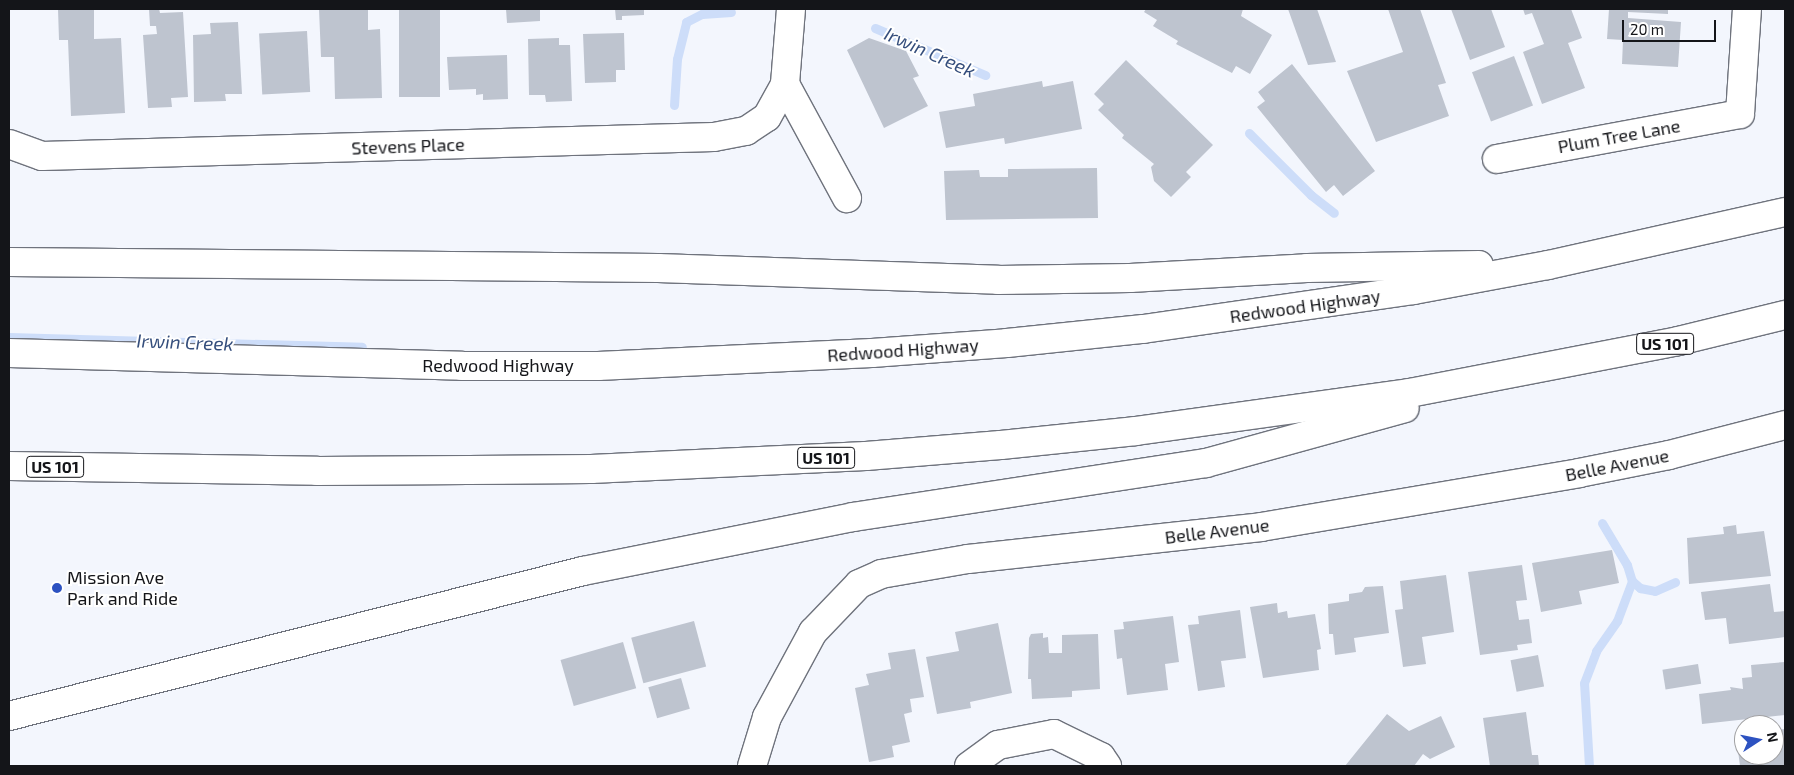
<!DOCTYPE html>
<style>
body{margin:0}
#map{position:relative;width:1794px;height:775px;overflow:hidden;background:#f3f6fd;font-family:"Exo 2",sans-serif}
div>[style]{position:absolute}
.stream>*{height:9px;margin:-4.5px;padding:0 4.5px;transform-origin:4.5px;border-radius:4.5px;background:#cdddf9}
.building>*{inset:0;background:#bec4cf;transform-origin:0 0}
.roads{filter:drop-shadow(1px 0 #6f737d) drop-shadow(-1px 0 #6f737d) drop-shadow(0 1px #6f737d) drop-shadow(0 -1px #6f737d)}
.minor>*{height:28px;margin:-14px;padding:0 14px;transform-origin:14px;border-radius:14px;background:#fff}
.highway>*{height:28px;margin:-14px;padding:0 14px;transform-origin:14px;border-radius:14px;background:#fff}
.dots>*{width:14px;height:14px;translate:-50% -50%;box-sizing:border-box;border:2px solid #fff;border-radius:50%}
span{translate:-50% -50%;white-space:nowrap;text-align:center;line-height:1.15;-webkit-text-stroke:4px #fff;paint-order:stroke}
.shield-label span{padding:1px 4px;background:#fff;border:1px solid;border-radius:4px;-webkit-text-stroke-width:0}
.shield-label{font-size:16px;color:#141519;font-weight:700}
.street-label{font-size:18px;color:#141519}
.poi-label{font-size:18px;color:#141519}
.left{translate:0 -50%;text-align:left}
.water-label{font-size:19px;color:#354e7c;font-style:italic}
.frame{position:absolute;inset:0;border:10px solid #141519;pointer-events:none}
.north{position:absolute;left:1734px;top:715px;width:50px;height:50px;box-sizing:border-box;background:#fff;border:1px solid #a1a1a3;border-radius:50%;rotate:79deg;font-size:14px;font-weight:700;line-height:20px;text-align:center;color:#141519}
.north::after{content:'';display:block;margin:auto;width:18px;height:22px;background:#2d52c1;clip-path:polygon(50% 0,100% 100%,50% 72%,0 100%)}
.scale{position:absolute;left:1622px;top:20px;width:94px;height:22px;box-sizing:border-box;border:2px solid #141519;border-top:0;padding-left:6px;font-size:15px;line-height:18px;white-space:nowrap;color:#141519;-webkit-text-stroke:4px #fff;paint-order:stroke}
</style>
<div id="map">
<div class="stream">
<div style="left:875px;top:28px;width:120px;rotate:23.1deg"></div>
<div style="left:674px;top:105px;width:46px;rotate:-86.3deg"></div>
<div style="left:677px;top:59px;width:38px;rotate:-76deg"></div>
<div style="left:686px;top:22px;width:18px;rotate:-27deg"></div>
<div style="left:702px;top:14px;width:29px;rotate:-4deg"></div>
<div style="left:1249px;top:133px;width:88px;rotate:45deg"></div>
<div style="left:1311px;top:195px;width:29px;rotate:38deg"></div>
<div style="left:9px;top:337px;width:353px;rotate:1.6deg"></div>
<div style="left:1602px;top:523px;width:49px;rotate:59.2deg"></div>
<div style="left:1627px;top:565px;width:17px;rotate:73deg"></div>
<div style="left:1632px;top:581px;width:11px;rotate:41deg"></div>
<div style="left:1640px;top:588px;width:15px;rotate:11deg"></div>
<div style="left:1655px;top:591px;width:22px;rotate:-24deg"></div>
<div style="left:1589px;top:766px;width:83px;rotate:-93.4deg"></div>
<div style="left:1584px;top:683px;width:34px;rotate:-69deg"></div>
<div style="left:1596px;top:651px;width:37px;rotate:-55deg"></div>
<div style="left:1617px;top:621px;width:43px;rotate:-69.4deg"></div>
</div>
<div class="building">
<div style="clip-path:polygon(58px 9px,94px 9px,94px 39px,121px 38px,125px 113px,71px 116px,68px 40px,59px 40px)"></div>
<div style="clip-path:polygon(149px 9px,159px 9px,160px 13px,183px 12px,188px 97px,171px 98px,172px 107px,148px 108px,143px 35px,157px 34px,156px 26px,150px 26px)"></div>
<div style="clip-path:polygon(319px 9px,368px 9px,368px 30px,380px 29px,382px 98px,335px 99px,334px 57px,321px 57px)"></div>
<div style="left:399px;top:9px;width:41px;height:88px"></div>
<div style="clip-path:polygon(506px 9px,540px 9px,540px 21px,507px 23px)"></div>
<div style="clip-path:polygon(615px 9px,644px 9px,644px 15px,622px 16px,622px 20px,616px 20px)"></div>
<div style="clip-path:polygon(1146px 9px,1243px 9px,1241px 16px,1272px 35px,1250px 74px,1236px 66px,1232px 73px,1176px 44px,1178px 41px,1153px 26px,1157px 20px,1144px 12px)"></div>
<div style="clip-path:polygon(1288px 9px,1317px 9px,1336px 62px,1308px 65px)"></div>
<div style="clip-path:polygon(1388px 9px,1420px 9px,1446px 83px,1438px 85px,1449px 116px,1376px 142px,1347px 71px,1403px 52px)"></div>
<div style="clip-path:polygon(1451px 9px,1491px 9px,1505px 47px,1470px 60px)"></div>
<div style="clip-path:polygon(1523px 9px,1571px 9px,1582px 38px,1568px 43px,1585px 88px,1542px 104px,1523px 52px,1544px 44px,1532px 13px,1525px 15px)"></div>
<div style="clip-path:polygon(1609px 9px,1668px 9px,1668px 14px,1628px 12px,1628px 18px,1681px 22px,1678px 67px,1622px 64px,1623px 40px,1607px 39px)"></div>
<div style="clip-path:polygon(238px 22px,242px 94px,225px 94px,226px 101px,194px 102px,193px 35px,211px 34px,210px 23px)"></div>
<div style="left:307px;top:31px;width:61px;height:48px;rotate:87deg"></div>
<div style="clip-path:polygon(624px 33px,625px 70px,616px 70px,616px 82px,585px 83px,583px 34px)"></div>
<div style="clip-path:polygon(559px 38px,559px 45px,570px 45px,572px 101px,546px 102px,545px 95px,529px 95px,528px 39px)"></div>
<div style="clip-path:polygon(869px 38px,906px 51px,919px 76px,913px 78px,928px 106px,884px 128px,847px 50px)"></div>
<div style="clip-path:polygon(507px 55px,508px 99px,483px 100px,483px 94px,476px 95px,476px 89px,449px 90px,447px 57px)"></div>
<div style="left:1514px;top:56px;width:53px;height:45px;rotate:69deg"></div>
<div style="clip-path:polygon(1126px 60px,1213px 145px,1186px 172px,1191px 177px,1171px 197px,1154px 181px,1151px 167px,1154px 164px,1122px 138px,1124px 135px,1098px 110px,1104px 104px,1094px 94px)"></div>
<div style="clip-path:polygon(1292px 64px,1375px 171px,1343px 196px,1334px 185px,1326px 192px,1257px 107px,1265px 101px,1258px 92px)"></div>
<div style="clip-path:polygon(1042px 81px,1043px 87px,1073px 81px,1082px 129px,1005px 144px,1004px 138px,946px 148px,939px 112px,975px 106px,973px 94px)"></div>
<div style="clip-path:polygon(1097px 168px,1098px 218px,946px 220px,944px 171px,979px 170px,980px 177px,1008px 177px,1008px 169px)"></div>
<div style="clip-path:polygon(1736px 525px,1737px 534px,1764px 531px,1771px 576px,1689px 584px,1687px 538px,1724px 534px,1723px 527px)"></div>
<div style="clip-path:polygon(1612px 550px,1619px 583px,1579px 591px,1582px 604px,1541px 612px,1532px 563px)"></div>
<div style="clip-path:polygon(1522px 565px,1527px 600px,1516px 601px,1519px 620px,1529px 619px,1532px 643px,1517px 645px,1518px 650px,1480px 655px,1468px 572px)"></div>
<div style="clip-path:polygon(1446px 575px,1454px 632px,1422px 637px,1426px 664px,1403px 667px,1395px 610px,1403px 609px,1400px 581px)"></div>
<div style="clip-path:polygon(1770px 584px,1774px 612px,1785px 611px,1785px 637px,1729px 644px,1726px 618px,1705px 620px,1701px 592px)"></div>
<div style="clip-path:polygon(1383px 586px,1389px 633px,1354px 638px,1356px 652px,1335px 655px,1333px 634px,1329px 634px,1328px 604px,1349px 601px,1349px 594px,1362px 592px,1365px 587px)"></div>
<div style="clip-path:polygon(1277px 603px,1278px 613px,1287px 611px,1288px 618px,1315px 614px,1321px 649px,1317px 650px,1319px 670px,1263px 678px,1250px 607px)"></div>
<div style="clip-path:polygon(1240px 610px,1246px 658px,1221px 661px,1225px 687px,1198px 691px,1188px 625px,1199px 624px,1198px 616px)"></div>
<div style="clip-path:polygon(1173px 616px,1179px 662px,1165px 664px,1168px 690px,1127px 695px,1122px 658px,1117px 659px,1114px 630px,1124px 629px,1123px 622px)"></div>
<div style="left:694px;top:621px;width:47px;height:65px;rotate:75deg"></div>
<div style="clip-path:polygon(998px 623px,1012px 693px,970px 702px,971px 708px,937px 714px,926px 657px,959px 651px,955px 632px)"></div>
<div style="clip-path:polygon(1043px 633px,1043px 638px,1048px 637px,1049px 653px,1062px 653px,1062px 635px,1098px 634px,1100px 689px,1072px 691px,1072px 697px,1032px 699px,1031px 679px,1028px 679px,1029px 638px,1031px 634px)"></div>
<div style="left:623px;top:642px;width:48px;height:65px;rotate:74deg"></div>
<div style="clip-path:polygon(915px 649px,924px 697px,910px 699px,912px 712px,904px 714px,910px 742px,892px 746px,894px 757px,869px 762px,855px 688px,869px 685px,866px 674px,891px 669px,888px 653px)"></div>
<div style="left:1538px;top:655px;width:32px;height:28px;rotate:79deg"></div>
<div style="clip-path:polygon(1785px 662px,1785px 715px,1702px 724px,1699px 694px,1731px 690px,1730px 687px,1743px 689px,1742px 678px,1752px 677px,1751px 665px)"></div>
<div style="left:1698px;top:664px;width:20px;height:36px;rotate:81deg"></div>
<div style="left:681px;top:678px;width:32px;height:34px;rotate:74deg"></div>
<div style="clip-path:polygon(1526px 712px,1532px 755px,1538px 755px,1539px 766px,1490px 766px,1483px 718px)"></div>
<div style="clip-path:polygon(1387px 714px,1409px 731px,1441px 716px,1455px 747px,1430px 759px,1423px 754px,1414px 766px,1345px 766px)"></div>
<div style="clip-path:polygon(1785px 729px,1785px 766px,1740px 766px,1736px 735px,1744px 734px,1744px 755px,1774px 755px,1774px 730px)"></div>
</div>
<div class="roads">
<div class="minor">
<div style="left:791px;top:9px;width:75px;rotate:94.6deg"></div>
<div style="left:785px;top:84px;width:130px;rotate:61.5deg"></div>
<div style="left:9px;top:144px;width:35px;rotate:20deg"></div>
<div style="left:42px;top:156px;width:672px;rotate:-1.62deg"></div>
<div style="left:714px;top:137px;width:33px;rotate:-11deg"></div>
<div style="left:746px;top:131px;width:25px;rotate:-34deg"></div>
<div style="left:767px;top:117px;width:38px;rotate:-61deg"></div>
<div style="left:1497px;top:159px;width:247px;rotate:-10.5deg"></div>
<div style="left:1740px;top:114px;width:105px;rotate:-86.2deg"></div>
<div style="left:752px;top:766px;width:51px;rotate:-73deg"></div>
<div style="left:767px;top:717px;width:97px;rotate:-61.6deg"></div>
<div style="left:813px;top:632px;width:66px;rotate:-46.2deg"></div>
<div style="left:859px;top:584px;width:24px;rotate:-24deg"></div>
<div style="left:881px;top:574px;width:88px;rotate:-9.8deg"></div>
<div style="left:968px;top:559px;width:295px;rotate:-6.2deg"></div>
<div style="left:1261px;top:527px;width:323px;rotate:-9.6deg"></div>
<div style="left:1579px;top:473px;width:92px;rotate:-11.3deg"></div>
<div style="left:1669px;top:455px;width:120px;rotate:-14.5deg"></div>
<div style="left:969px;top:766px;width:36px;rotate:-36deg"></div>
<div style="left:998px;top:745px;width:57px;rotate:-11.1deg"></div>
<div style="left:1054px;top:734px;width:52px;rotate:26.1deg"></div>
<div style="left:1101px;top:757px;width:11px;rotate:56deg"></div>
</div>
<div class="highway">
<div style="left:9px;top:262px;width:649px;rotate:0.53deg"></div>
<div style="left:658px;top:268px;width:340px;rotate:2deg"></div>
<div style="left:998px;top:280px;width:132px;rotate:-0.9deg"></div>
<div style="left:1130px;top:278px;width:177px;rotate:-3.2deg"></div>
<div style="left:1307px;top:268px;width:172px;rotate:-1deg"></div>
<div style="left:9px;top:353px;width:453px;rotate:1.6deg"></div>
<div style="left:462px;top:366px;width:136px"></div>
<div style="left:598px;top:366px;width:274px;rotate:-2.7deg"></div>
<div style="left:872px;top:353px;width:135px;rotate:-4.2deg"></div>
<div style="left:1007px;top:343px;width:137px;rotate:-5.9deg"></div>
<div style="left:1143px;top:329px;width:274px;rotate:-8.2deg"></div>
<div style="left:1414px;top:290px;width:136px;rotate:-10.6deg"></div>
<div style="left:1548px;top:265px;width:243px;rotate:-12.6deg"></div>
<div style="left:9px;top:466px;width:308px;rotate:0.9deg"></div>
<div style="left:317px;top:471px;width:274px;rotate:-0.4deg"></div>
<div style="left:591px;top:469px;width:275px;rotate:-2.7deg"></div>
<div style="left:866px;top:456px;width:135px;rotate:-4.7deg"></div>
<div style="left:1001px;top:445px;width:136px;rotate:-5.9deg"></div>
<div style="left:1136px;top:431px;width:276px;rotate:-7.9deg"></div>
<div style="left:1409px;top:393px;width:274px;rotate:-10.9deg"></div>
<div style="left:1678px;top:341px;width:110px;rotate:-13.7deg"></div>
<div style="left:9px;top:716px;width:592px;rotate:-14.18deg"></div>
<div style="left:583px;top:571px;width:275px;rotate:-11.3deg"></div>
<div style="left:853px;top:517px;width:357px;rotate:-8.7deg"></div>
<div style="left:1206px;top:463px;width:206px;rotate:-15.4deg"></div>
</div>
</div>
<div class="dots">
<div style="left:57px;top:588px;background:#2d52c1"></div>
</div>
<div class="shield-label">
<span style="left:1665px;top:344px">US 101</span>
<span style="left:826px;top:458px">US 101</span>
<span style="left:55px;top:467px">US 101</span>
</div>
<div class="street-label">
<span style="left:1619px;top:136px;rotate:-10deg">Plum Tree Lane</span>
<span style="left:408px;top:146px;rotate:-2deg">Stevens Place</span>
<span style="left:1305px;top:306px;rotate:-8deg">Redwood Highway</span>
<span style="left:903px;top:350px;rotate:-4deg">Redwood Highway</span>
<span style="left:498px;top:365px">Redwood Highway</span>
<span style="left:1617px;top:465px;rotate:-11deg">Belle Avenue</span>
<span style="left:1217px;top:531px;rotate:-7deg">Belle Avenue</span>
</div>
<div class="poi-label">
<span class="left" style="left:67px;top:588px">Mission Ave<br>Park and Ride</span>
</div>
<div class="water-label">
<span style="left:930px;top:52px;rotate:24deg">Irwin Creek</span>
<span style="left:185px;top:342px;rotate:2deg">Irwin Creek</span>
</div>
<div class="frame"></div>
<div class="north">N</div>
<div class="scale">20 m</div>
</div>
